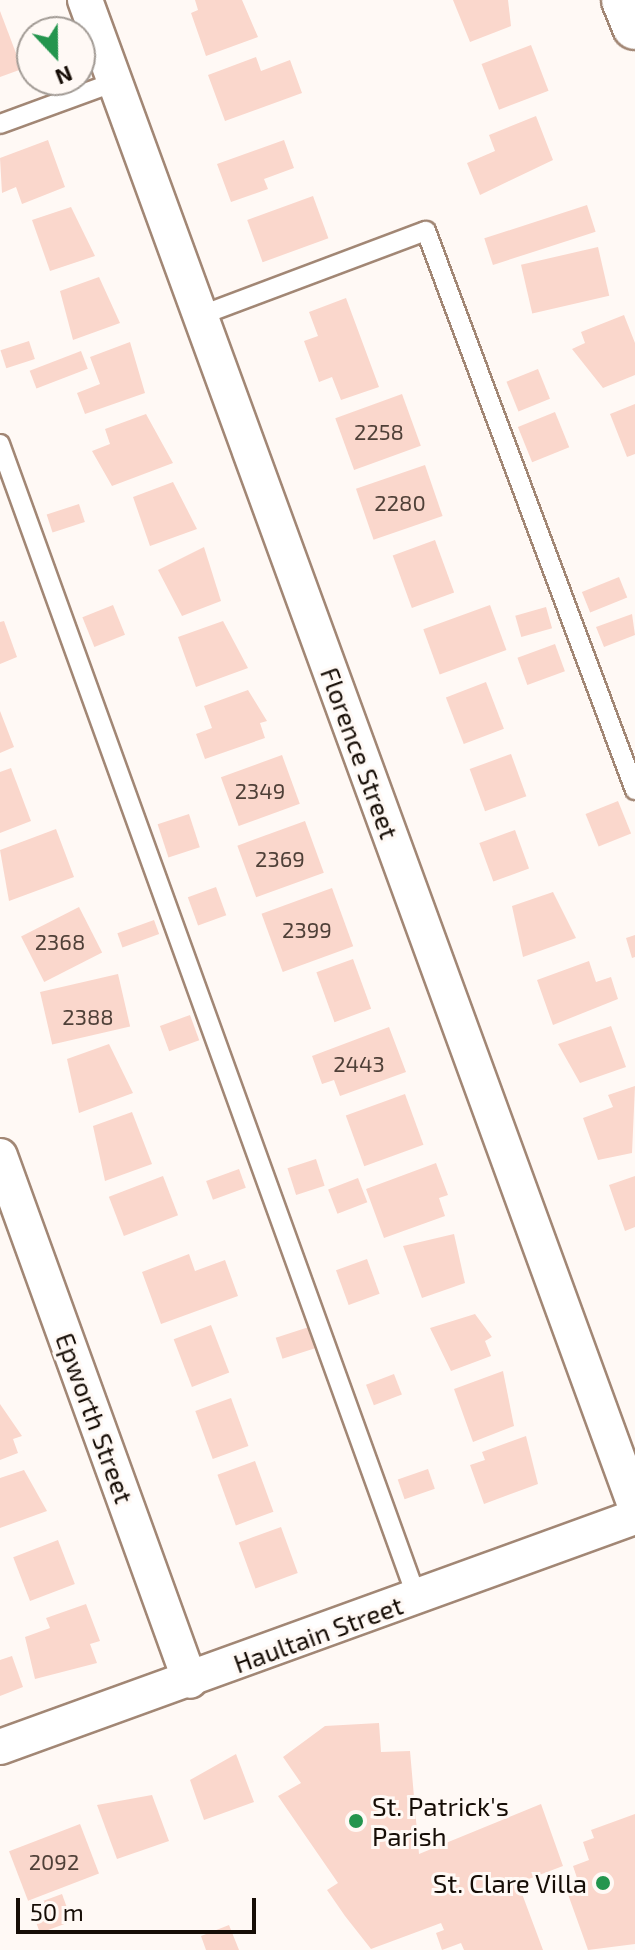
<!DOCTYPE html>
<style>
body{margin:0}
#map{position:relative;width:635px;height:1950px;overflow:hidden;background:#fff9f5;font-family:"Exo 2",sans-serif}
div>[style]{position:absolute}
.building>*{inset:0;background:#fad7cc;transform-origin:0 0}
.roads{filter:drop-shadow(2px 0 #a28775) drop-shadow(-2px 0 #a28775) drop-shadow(0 2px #a28775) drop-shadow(0 -2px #a28775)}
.lane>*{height:18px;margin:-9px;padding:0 9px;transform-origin:9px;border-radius:9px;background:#fff}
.street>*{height:34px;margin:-17px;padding:0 17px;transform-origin:17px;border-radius:17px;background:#fff}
.secondary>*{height:44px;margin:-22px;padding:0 22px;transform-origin:22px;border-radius:22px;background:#fff}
.dots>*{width:22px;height:22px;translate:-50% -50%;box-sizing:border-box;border:4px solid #fff9f5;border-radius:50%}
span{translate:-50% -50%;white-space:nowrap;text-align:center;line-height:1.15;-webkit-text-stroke:6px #fff9f5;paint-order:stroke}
.number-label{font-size:22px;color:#4f4038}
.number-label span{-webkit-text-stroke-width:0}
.street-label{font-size:26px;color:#160d06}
.poi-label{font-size:26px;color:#160d06}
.left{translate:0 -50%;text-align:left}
.right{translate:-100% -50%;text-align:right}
.north{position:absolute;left:16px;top:16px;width:80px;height:80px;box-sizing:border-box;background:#fff9f5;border:2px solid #a29b95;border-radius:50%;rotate:158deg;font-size:22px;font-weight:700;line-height:32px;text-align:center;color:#160d06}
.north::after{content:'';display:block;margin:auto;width:28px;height:36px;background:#24954e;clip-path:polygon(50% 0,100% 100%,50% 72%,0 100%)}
.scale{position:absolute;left:16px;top:1898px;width:240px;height:36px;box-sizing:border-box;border:4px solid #160d06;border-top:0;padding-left:10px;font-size:24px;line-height:28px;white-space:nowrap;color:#160d06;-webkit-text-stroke:6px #fff9f5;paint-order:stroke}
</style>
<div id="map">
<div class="building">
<div style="clip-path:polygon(195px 0,242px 0,258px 37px,206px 56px,191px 13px,198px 10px)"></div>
<div style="clip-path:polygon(453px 0,508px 0,511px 26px,470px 42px)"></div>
<div style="clip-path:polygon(0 11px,22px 69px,0 77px)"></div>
<div style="left:531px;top:45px;width:49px;height:53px;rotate:69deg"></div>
<div style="clip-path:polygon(256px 57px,261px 71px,290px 60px,302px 93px,225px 121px,208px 75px)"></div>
<div style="clip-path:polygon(536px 116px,553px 160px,480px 195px,467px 163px,495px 151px,489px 135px)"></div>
<div style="clip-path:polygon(48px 140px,65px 187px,22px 204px,16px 187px,2px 193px,0 158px)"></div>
<div style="clip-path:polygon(284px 140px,294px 168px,264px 179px,268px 189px,231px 202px,217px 164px)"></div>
<div style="left:313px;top:196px;width:45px;height:70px;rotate:70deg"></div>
<div style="left:587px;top:205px;width:28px;height:108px;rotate:72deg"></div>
<div style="clip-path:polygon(71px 207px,95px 256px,50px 271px,32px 220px)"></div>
<div style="left:598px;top:247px;width:50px;height:79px;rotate:77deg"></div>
<div style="clip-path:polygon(99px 277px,120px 323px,73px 340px,60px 291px)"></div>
<div style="clip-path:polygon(346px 298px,379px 387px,341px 400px,332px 377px,319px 382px,304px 341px,318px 336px,309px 312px)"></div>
<div style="clip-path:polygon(624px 315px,635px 343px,635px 375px,603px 388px,572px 349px,585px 343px,581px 332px)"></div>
<div style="left:29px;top:341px;width:19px;height:30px;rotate:72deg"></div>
<div style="clip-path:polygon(130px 342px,145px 393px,85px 414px,77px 393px,100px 384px,90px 357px)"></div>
<div style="left:81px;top:351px;width:19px;height:55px;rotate:69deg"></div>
<div style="left:538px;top:369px;width:32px;height:34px;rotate:68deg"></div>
<div style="left:402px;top:394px;width:55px;height:71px;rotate:70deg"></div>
<div style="clip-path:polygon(635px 404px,635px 454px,627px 457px,610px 414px)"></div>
<div style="left:555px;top:412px;width:38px;height:40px;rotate:68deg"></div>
<div style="clip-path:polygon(146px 414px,173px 463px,112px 486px,92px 451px,110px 444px,105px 429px)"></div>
<div style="left:425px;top:465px;width:54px;height:73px;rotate:71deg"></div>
<div style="clip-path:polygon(173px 482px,197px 529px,150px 546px,133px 497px)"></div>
<div style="left:79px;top:504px;width:19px;height:34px;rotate:72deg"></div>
<div style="left:435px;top:540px;width:56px;height:45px;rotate:70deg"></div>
<div style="clip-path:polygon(204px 547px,221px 601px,182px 616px,158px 570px)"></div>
<div style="left:619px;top:577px;width:22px;height:40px;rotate:68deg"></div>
<div style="left:113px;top:605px;width:32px;height:33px;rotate:68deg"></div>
<div style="left:490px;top:605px;width:48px;height:71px;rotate:70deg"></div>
<div style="left:546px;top:607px;width:22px;height:32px;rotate:74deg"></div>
<div style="clip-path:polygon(632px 614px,635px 635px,604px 647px,596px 627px)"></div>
<div style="clip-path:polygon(4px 621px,17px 657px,0 664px,0 622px)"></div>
<div style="clip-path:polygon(223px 621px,248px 668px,196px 687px,178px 637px)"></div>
<div style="left:555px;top:644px;width:29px;height:40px;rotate:70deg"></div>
<div style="left:486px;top:682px;width:50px;height:43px;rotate:69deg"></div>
<div style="clip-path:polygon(248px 690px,267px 721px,260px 723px,265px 738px,205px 759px,196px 734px,212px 728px,204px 706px)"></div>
<div style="clip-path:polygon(0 711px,14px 747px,0 753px)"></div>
<div style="left:511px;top:754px;width:45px;height:44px;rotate:70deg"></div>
<div style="left:282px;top:755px;width:52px;height:65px;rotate:70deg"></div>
<div style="clip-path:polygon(11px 768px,31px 821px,0 833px,0 772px)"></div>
<div style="left:618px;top:801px;width:35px;height:35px;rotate:68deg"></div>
<div style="left:189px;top:814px;width:35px;height:33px;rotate:72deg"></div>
<div style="left:305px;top:821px;width:55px;height:72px;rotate:70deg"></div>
<div style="clip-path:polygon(56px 829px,74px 877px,9px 901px,0 850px)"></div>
<div style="left:515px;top:830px;width:41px;height:38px;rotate:70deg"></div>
<div style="left:216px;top:887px;width:30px;height:30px;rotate:70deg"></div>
<div style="left:332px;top:888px;width:62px;height:75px;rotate:70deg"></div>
<div style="clip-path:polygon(553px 892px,576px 938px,523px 957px,512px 906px)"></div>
<div style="left:79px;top:907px;width:51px;height:65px;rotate:63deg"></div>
<div style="left:154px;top:920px;width:15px;height:39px;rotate:70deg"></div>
<div style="clip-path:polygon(635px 935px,635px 957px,632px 958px,626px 938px)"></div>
<div style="left:353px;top:959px;width:53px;height:39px;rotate:70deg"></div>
<div style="clip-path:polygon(589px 961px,596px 982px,611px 977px,618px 999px,553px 1025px,537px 980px)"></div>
<div style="left:118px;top:974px;width:54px;height:80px;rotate:77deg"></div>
<div style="left:190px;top:1015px;width:27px;height:32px;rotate:70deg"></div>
<div style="clip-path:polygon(611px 1026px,626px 1067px,580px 1083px,558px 1044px)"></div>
<div style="clip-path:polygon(389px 1027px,406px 1072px,340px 1096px,334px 1080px,322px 1084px,312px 1056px)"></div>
<div style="clip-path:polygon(109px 1044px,133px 1093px,79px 1113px,67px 1059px)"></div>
<div style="clip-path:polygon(635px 1086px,632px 1153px,598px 1160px,583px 1118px,613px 1107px,608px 1095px)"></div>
<div style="left:405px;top:1094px;width:54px;height:63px;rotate:70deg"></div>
<div style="clip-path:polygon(132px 1112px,152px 1164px,105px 1181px,93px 1126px)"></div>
<div style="left:316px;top:1159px;width:28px;height:30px;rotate:72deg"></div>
<div style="clip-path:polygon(436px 1163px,448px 1195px,439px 1198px,445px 1216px,384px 1238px,366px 1189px)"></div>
<div style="left:239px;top:1169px;width:20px;height:35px;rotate:70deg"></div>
<div style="left:163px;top:1176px;width:42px;height:58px;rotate:69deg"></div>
<div style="clip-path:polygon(635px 1176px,635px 1227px,625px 1231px,609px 1185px)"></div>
<div style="left:358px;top:1178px;width:26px;height:32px;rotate:69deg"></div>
<div style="clip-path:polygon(454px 1234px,465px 1283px,422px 1298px,403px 1246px)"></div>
<div style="clip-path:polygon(189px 1254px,195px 1271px,225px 1260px,238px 1296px,161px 1324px,142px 1272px)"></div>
<div style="left:367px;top:1259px;width:37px;height:33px;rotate:70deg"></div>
<div style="clip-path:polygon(475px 1314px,492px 1337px,485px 1341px,491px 1356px,451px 1371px,430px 1328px)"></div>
<div style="left:211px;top:1325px;width:51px;height:40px;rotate:69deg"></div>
<div style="left:309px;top:1327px;width:22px;height:35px;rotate:72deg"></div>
<div style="clip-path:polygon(503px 1371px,514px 1426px,473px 1442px,454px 1389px)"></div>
<div style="left:394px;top:1374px;width:22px;height:30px;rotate:69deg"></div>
<div style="left:231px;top:1398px;width:51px;height:38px;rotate:70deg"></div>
<div style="clip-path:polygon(0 1404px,22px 1436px,13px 1439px,18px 1453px,0 1460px)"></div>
<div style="clip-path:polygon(526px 1436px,538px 1484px,484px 1504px,470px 1465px,485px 1460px,482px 1452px)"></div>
<div style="left:255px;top:1461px;width:54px;height:40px;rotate:70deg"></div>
<div style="left:428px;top:1469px;width:21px;height:32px;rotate:71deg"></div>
<div style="clip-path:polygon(24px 1470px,47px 1511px,0 1528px,0 1478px)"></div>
<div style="left:281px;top:1527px;width:49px;height:45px;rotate:70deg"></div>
<div style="left:58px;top:1540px;width:47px;height:48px;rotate:69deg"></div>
<div style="clip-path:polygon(86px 1604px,100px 1641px,90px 1644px,97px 1663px,35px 1679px,25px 1637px,50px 1628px,46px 1618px)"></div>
<div style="clip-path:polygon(12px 1656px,23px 1687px,0 1696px,0 1660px)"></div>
<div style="clip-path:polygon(379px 1723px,381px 1752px,410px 1751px,419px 1854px,541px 1804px,563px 1866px,518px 1883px,543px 1950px,464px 1950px,461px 1943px,442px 1950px,436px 1933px,444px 1930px,441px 1923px,371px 1949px,345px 1916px,327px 1890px,338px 1883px,278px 1796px,301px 1783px,283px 1757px,325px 1726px)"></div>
<div style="clip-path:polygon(236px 1754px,254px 1802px,204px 1820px,190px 1780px)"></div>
<div style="clip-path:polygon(152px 1795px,169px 1841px,117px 1859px,97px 1805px)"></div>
<div style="clip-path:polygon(635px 1814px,635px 1944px,588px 1950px,565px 1886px,578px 1881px,573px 1866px,589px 1860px,583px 1842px,594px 1838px,591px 1830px)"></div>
<div style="left:80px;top:1824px;width:53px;height:76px;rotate:69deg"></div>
<div style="left:62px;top:1894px;width:29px;height:34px;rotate:70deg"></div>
<div style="clip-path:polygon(229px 1925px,239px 1950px,206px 1950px,201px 1936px)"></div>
</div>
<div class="roads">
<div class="lane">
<div style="left:0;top:124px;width:122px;rotate:-20.1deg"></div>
<div style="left:202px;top:315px;width:239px;rotate:-20.6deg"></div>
<div style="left:426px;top:231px;width:597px;rotate:69.5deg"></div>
<div style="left:0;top:444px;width:1227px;rotate:70.13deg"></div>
</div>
<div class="street">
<div style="left:85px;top:0;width:1602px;rotate:69.93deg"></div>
<div style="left:0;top:1156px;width:558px;rotate:70.1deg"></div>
<div style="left:0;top:1747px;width:675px;rotate:-19.91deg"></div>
</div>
<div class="secondary">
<div style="left:624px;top:0;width:29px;rotate:68deg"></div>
</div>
</div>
<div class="dots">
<div style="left:356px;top:1821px;background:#24954e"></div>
<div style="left:603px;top:1883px;background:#24954e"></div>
</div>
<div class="number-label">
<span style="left:379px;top:432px">2258</span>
<span style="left:400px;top:503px">2280</span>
<span style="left:260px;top:791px">2349</span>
<span style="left:280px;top:859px">2369</span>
<span style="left:307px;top:930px">2399</span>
<span style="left:60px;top:942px">2368</span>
<span style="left:88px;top:1017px">2388</span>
<span style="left:359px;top:1064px">2443</span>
<span style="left:54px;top:1862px">2092</span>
</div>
<div class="street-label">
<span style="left:360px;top:753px;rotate:70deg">Florence Street</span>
<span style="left:95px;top:1418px;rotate:70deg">Epworth Street</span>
<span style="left:318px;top:1634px;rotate:-20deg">Haultain Street</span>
</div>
<div class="poi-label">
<span class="left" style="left:372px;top:1821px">St. Patrick's<br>Parish</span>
<span class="right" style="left:587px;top:1883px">St. Clare Villa</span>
</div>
<div class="north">N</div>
<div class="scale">50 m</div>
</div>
